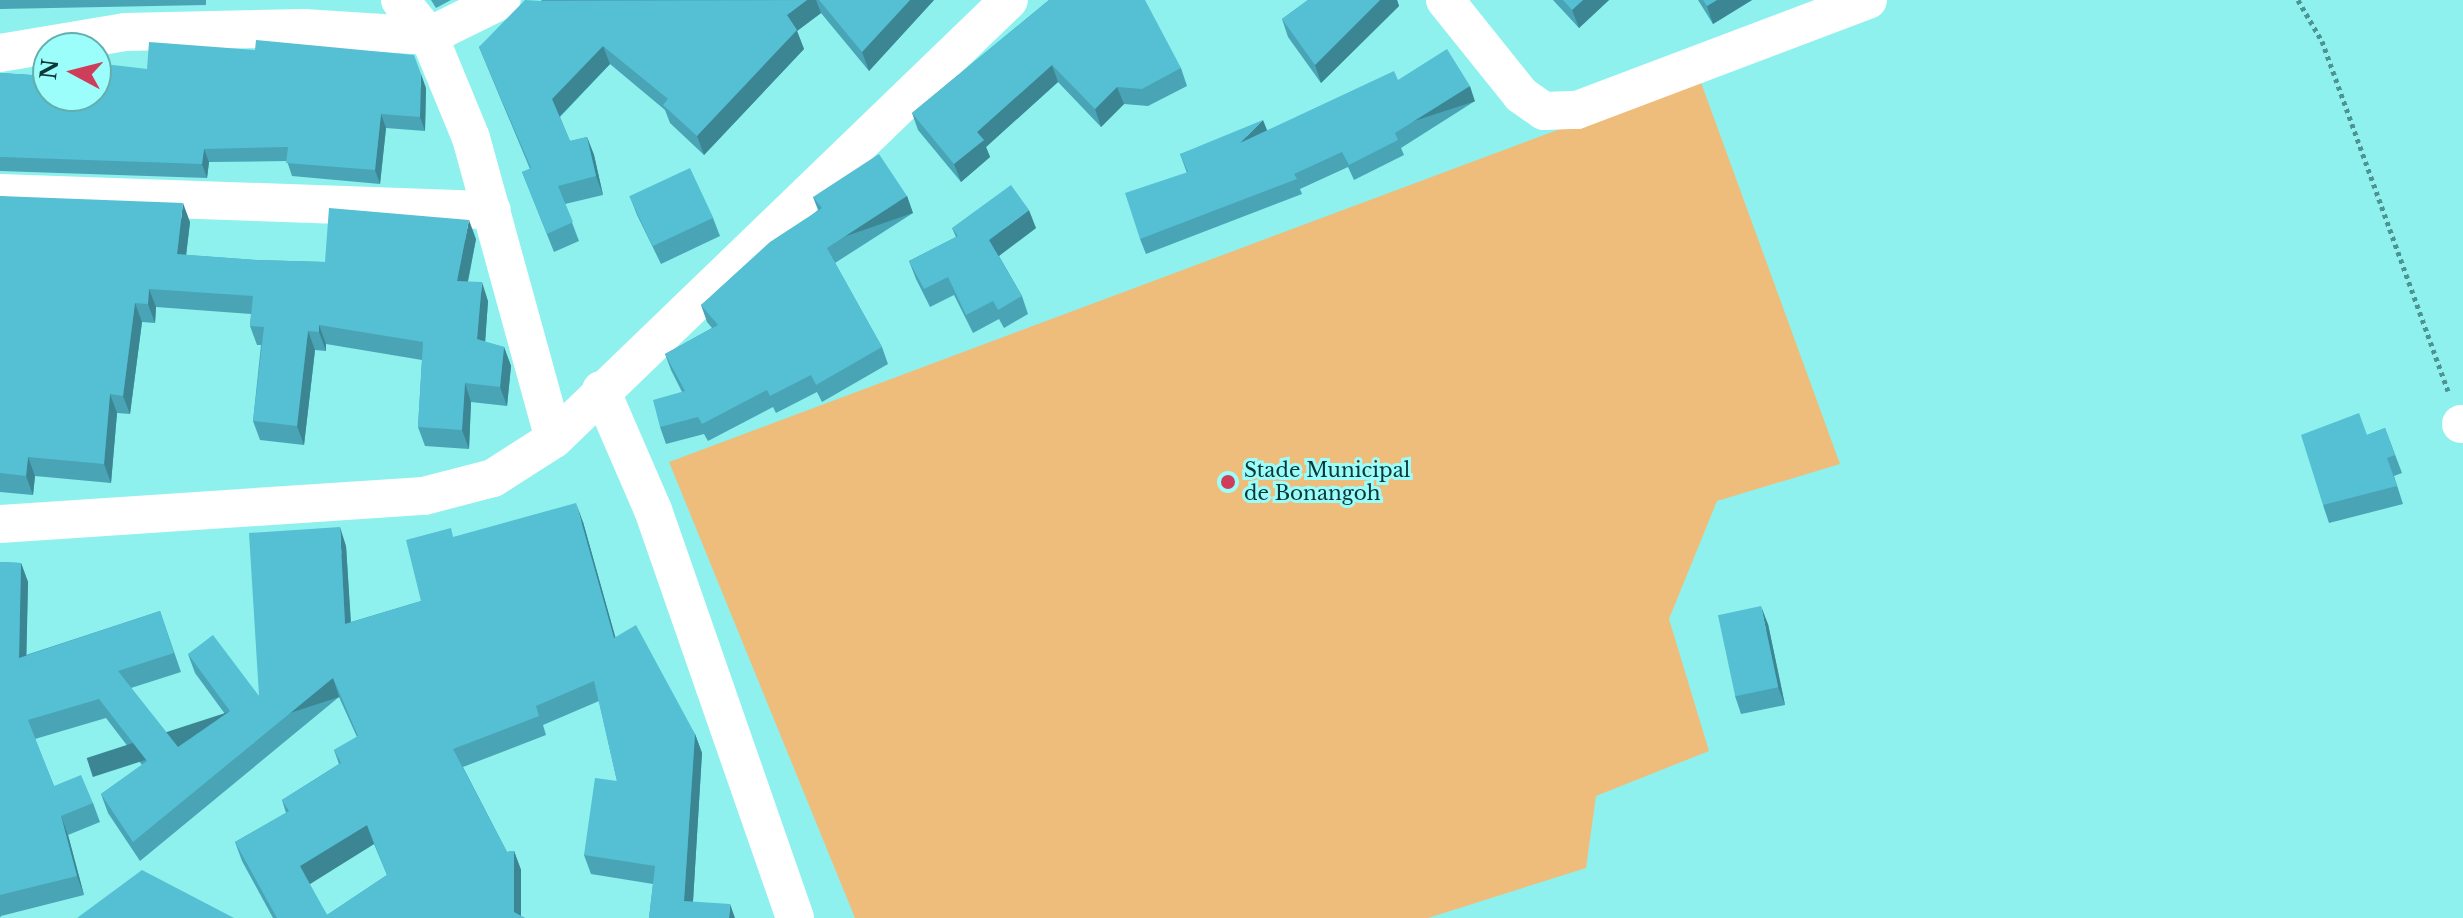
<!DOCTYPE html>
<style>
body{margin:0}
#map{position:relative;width:2463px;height:918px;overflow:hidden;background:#8ef1ee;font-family:"Libre Baskerville",serif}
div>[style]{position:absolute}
.green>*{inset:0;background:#efbd7b}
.path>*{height:5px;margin-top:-2.5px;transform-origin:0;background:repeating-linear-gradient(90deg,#4c9391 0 4px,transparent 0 8px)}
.minor>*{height:38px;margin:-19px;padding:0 19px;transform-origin:19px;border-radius:19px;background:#fff}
.wall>*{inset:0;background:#49a4b6}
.shaded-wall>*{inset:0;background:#3c8694;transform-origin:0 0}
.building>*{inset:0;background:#55bfd4;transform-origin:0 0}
.dots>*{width:22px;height:22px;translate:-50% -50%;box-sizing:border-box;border:4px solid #9cfefb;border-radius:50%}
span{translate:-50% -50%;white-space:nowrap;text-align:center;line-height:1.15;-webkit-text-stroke:6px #9cfefb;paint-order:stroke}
.poi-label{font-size:20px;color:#0c3837}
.left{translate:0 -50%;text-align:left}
.north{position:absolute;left:32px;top:32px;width:80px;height:80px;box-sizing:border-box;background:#9cfefb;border:2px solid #62afad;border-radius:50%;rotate:277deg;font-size:22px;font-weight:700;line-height:32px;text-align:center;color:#0c3837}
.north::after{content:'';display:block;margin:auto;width:28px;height:36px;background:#ce3e5b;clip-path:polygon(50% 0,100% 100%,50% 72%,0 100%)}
</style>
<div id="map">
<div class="green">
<div style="clip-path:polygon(1699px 77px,1840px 464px,1717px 501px,1669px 619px,1709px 751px,1596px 796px,1586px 868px,1428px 918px,855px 918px,669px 462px)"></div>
</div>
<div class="path">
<div style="left:2298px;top:0;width:48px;rotate:59.7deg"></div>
<div style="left:2322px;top:41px;width:372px;rotate:70.2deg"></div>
</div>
<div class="minor">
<div style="left:400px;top:0;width:46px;rotate:51.1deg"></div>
<div style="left:429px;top:36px;width:110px;rotate:67.6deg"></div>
<div style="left:471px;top:138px;width:312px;rotate:74.6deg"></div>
<div style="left:1445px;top:0;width:122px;rotate:51.3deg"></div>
<div style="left:1521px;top:95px;width:28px;rotate:35deg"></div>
<div style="left:1544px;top:111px;width:33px;rotate:-2deg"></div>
<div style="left:1577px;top:110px;width:311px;rotate:-20.7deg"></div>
<div style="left:0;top:53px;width:127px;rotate:-9.5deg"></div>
<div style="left:125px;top:32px;width:179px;rotate:-1.3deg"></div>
<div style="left:304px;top:28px;width:125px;rotate:3.7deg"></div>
<div style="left:429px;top:36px;width:81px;rotate:-26.3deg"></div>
<div style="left:0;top:193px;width:492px;rotate:2deg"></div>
<div style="left:601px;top:390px;width:131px;rotate:66.6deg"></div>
<div style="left:653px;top:510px;width:432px;rotate:70.8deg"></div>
<div style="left:2461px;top:424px;width:2px"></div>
<div style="left:0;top:524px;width:425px;rotate:-3.8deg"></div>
<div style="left:424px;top:496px;width:71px;rotate:-14.6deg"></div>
<div style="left:493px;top:478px;width:72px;rotate:-32.6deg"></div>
<div style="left:554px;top:439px;width:632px;rotate:-43.97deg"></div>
</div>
<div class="wall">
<div style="clip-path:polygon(0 0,206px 0,206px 5px,0 9px)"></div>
<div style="clip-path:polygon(431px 0,451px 0,436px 8px)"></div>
<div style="clip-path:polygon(542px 0,934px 0,869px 71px,821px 13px,797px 31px,804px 49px,704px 155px,670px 123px,665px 110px,610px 64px,560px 117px,570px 141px,587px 137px,594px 155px,603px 195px,565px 204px,579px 241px,554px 252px,522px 172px,530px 169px,479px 47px)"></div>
<div style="clip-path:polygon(1049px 0,1181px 68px,1187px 86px,1148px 106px,1124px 104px,1101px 127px,1058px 82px,986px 147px,990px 157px,961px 182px,918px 130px,912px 113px)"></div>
<div style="clip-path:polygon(1308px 0,1397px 0,1399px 6px,1321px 83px,1288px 37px,1282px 19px)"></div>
<div style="clip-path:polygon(1553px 0,1609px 0,1579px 28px)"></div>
<div style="clip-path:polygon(1698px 0,1752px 0,1713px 24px)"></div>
<div style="clip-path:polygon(147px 69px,426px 88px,425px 131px,386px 128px,380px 184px,292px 176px,287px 161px,209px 162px,207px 178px,0 171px,0 73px,48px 76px)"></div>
<div style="clip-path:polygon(1398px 80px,1475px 101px,1401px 148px,1404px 155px,1354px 180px,1348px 167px,1300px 189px,1302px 194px,1146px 254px,1140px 239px,1187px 173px,1180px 154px,1267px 131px)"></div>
<div style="clip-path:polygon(0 196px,190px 222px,186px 255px,256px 260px,325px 262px,476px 239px,468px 282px,488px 301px,485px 342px,504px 347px,511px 366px,507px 406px,471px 402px,469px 449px,425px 446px,418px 427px,422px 360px,326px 344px,326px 351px,315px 350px,304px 445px,260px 440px,253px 421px,261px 345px,257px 345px,250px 326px,251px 314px,156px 307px,155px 323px,142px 322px,130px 414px,117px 413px,111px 483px,35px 476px,33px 495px,0 492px)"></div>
<div style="clip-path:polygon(907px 196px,913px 213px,835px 263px,882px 347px,888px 364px,822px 402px,817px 392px,776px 413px,773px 407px,708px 441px,704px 434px,666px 444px,660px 427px,682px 392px,671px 370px,665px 354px,712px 328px,707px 322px,701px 305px,818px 210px,813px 197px)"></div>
<div style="clip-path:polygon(630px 197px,713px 218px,720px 236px,661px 264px,637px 215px)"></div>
<div style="clip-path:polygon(952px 228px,1036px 228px,999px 256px,1022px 296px,1028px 314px,1004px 328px,999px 319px,973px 333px,954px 295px,930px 307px,916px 279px,909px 261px,956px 237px)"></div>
<div style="clip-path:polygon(2385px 428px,2402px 473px,2394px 476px,2403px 504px,2329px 523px,2323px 505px,2367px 435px)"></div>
<div style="clip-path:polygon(evenodd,583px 522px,615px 637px,695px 734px,702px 753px,693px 901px,649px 918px,653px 884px,591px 874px,584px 855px,617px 781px,599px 701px,543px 725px,546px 735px,463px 767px,507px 852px,514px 851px,521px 870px,521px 916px,525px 918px,273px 918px,242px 861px,235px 842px,286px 813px,282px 800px,339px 764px,334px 750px,357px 737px,339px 697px,140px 861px,108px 813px,101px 794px,142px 765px,106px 718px,35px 739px,54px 786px,93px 803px,100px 822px,68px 835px,84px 895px,1px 916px,0 918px,0 562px,21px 563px,28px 582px,26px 655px,160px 611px,181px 672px,131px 688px,178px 747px,225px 714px,195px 673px,188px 654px,259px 696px,346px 546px,351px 622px,421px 601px,454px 537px,583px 522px,374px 844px,387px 875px,327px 915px,309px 884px,374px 844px)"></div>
<div style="clip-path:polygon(1768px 624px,1785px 705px,1741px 714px,1735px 696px)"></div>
</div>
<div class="shaded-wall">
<div style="clip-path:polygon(807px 0,816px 0,821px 13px,797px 31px,804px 49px,704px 155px,697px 136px,787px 15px)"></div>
<div style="clip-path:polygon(910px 0,934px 0,869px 71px,862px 52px)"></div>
<div style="clip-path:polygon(1380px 0,1397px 0,1399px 6px,1321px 83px,1315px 65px)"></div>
<div style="clip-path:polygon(1583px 0,1609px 0,1579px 28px,1572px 10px)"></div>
<div style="clip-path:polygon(1717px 0,1752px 0,1713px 24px,1707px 6px)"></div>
<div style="clip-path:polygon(603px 46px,610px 64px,559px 117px,552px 99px)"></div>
<div style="clip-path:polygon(1052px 65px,1058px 82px,986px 147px,990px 157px,961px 182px,954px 164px,977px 132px)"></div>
<div style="clip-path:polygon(421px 74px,426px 88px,425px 131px,420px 117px)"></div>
<div style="left:1470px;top:86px;width:16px;height:89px;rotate:72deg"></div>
<div style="clip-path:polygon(1117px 87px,1124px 104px,1101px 127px,1095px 109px)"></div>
<div style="clip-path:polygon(381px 114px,386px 128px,380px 184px,375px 170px)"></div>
<div style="clip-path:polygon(1263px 120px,1269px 135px,1240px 143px)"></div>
<div style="clip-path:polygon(587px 137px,594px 155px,603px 195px,596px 176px)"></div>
<div style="clip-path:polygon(204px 149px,209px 162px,207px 178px,202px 164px)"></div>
<div style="left:907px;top:196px;width:18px;height:95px;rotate:71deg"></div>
<div style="clip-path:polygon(183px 203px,190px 222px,184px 273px,177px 254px)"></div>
<div style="clip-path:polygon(1029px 210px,1036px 228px,996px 258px,989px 240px)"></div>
<div style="clip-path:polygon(469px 220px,476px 239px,464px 300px,457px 281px)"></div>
<div style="clip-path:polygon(482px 282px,488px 301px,484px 358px,477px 339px)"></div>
<div style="clip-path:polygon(149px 289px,156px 307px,155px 323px,148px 304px)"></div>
<div style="clip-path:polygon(135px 303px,142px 322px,130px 414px,123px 396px)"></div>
<div style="clip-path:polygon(319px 325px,326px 344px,326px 351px,319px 332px)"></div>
<div style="clip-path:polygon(308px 331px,315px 350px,304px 445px,297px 426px)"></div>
<div style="clip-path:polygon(504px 347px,511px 366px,507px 406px,500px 387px)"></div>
<div style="clip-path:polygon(465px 383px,471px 402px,469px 449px,462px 430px)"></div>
<div style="clip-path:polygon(110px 394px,117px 413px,111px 483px,104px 464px)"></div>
<div style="clip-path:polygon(28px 457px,35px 476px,33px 495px,26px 476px)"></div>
<div style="clip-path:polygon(576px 503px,583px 522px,621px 657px,614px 638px)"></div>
<div style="clip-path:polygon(340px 527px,346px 546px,352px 643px,345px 624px)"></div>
<div style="clip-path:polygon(21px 563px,28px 582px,26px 677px,19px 658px)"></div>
<div style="clip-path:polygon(1761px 606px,1768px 624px,1785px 705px,1778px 687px)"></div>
<div style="left:333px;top:678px;width:20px;height:259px;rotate:72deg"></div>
<div style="clip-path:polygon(695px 734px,702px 753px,692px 918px,684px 901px)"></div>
<div style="clip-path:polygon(61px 816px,68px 835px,84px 895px,77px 876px)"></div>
<div style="clip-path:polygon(367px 825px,374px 844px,307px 886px,300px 866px)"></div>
<div style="clip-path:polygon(514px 851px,521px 870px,521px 918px,514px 912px)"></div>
<div style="clip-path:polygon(730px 904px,735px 918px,729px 918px)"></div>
</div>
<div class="building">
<div style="clip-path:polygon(525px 0,541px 1px,807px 0,787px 15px,797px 30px,697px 136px,663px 105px,668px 99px,603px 46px,552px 99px,570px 141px,587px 137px,596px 176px,558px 186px,573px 222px,547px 234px,522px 172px,531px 168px,479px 47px)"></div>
<div style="clip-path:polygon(819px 0,910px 0,862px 52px)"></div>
<div style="clip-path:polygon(1049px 0,1145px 0,1181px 68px,1142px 89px,1117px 87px,1095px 109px,1052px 65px,977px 132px,984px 140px,954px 164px,912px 113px)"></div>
<div style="clip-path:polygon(1308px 0,1380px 0,1315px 65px,1282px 19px)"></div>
<div style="clip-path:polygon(1563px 0,1583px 0,1572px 10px)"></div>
<div style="clip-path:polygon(1703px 0,1717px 0,1707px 6px)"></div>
<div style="clip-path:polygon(256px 40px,414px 55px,421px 74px,420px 117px,381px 114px,375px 170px,286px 163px,288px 147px,204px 149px,202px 164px,0 157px,0 73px,48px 76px,48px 96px,96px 96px,96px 63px,147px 69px,149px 42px,255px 50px)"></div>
<div style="clip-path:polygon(1447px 49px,1470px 86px,1395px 133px,1398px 140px,1349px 165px,1342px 152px,1294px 174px,1297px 179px,1140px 239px,1125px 193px,1188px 172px,1180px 154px,1263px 120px,1240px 143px,1394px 71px,1398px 80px)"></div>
<div style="clip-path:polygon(879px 154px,907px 196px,827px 248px,882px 347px,816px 385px,811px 375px,770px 396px,767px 390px,702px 424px,698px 417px,660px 427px,653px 400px,685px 391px,665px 354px,718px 325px,701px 305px,770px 242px,822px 208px,813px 197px)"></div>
<div style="left:690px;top:168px;width:55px;height:67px;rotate:65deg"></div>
<div style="clip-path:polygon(1011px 185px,1029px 210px,989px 240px,1022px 296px,998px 310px,993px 301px,966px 315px,948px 277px,924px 289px,909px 261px,958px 236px,952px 228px)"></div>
<div style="clip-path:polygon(0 196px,183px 203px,177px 254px,256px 260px,325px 262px,329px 208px,469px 220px,457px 281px,482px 282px,477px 339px,504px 347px,500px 387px,465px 383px,462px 430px,418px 427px,423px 342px,319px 325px,319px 332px,308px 331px,297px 426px,253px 421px,264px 327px,250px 326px,253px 296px,149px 289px,148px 304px,135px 303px,123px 396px,110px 394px,104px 464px,28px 457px,26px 476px,0 473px)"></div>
<div style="clip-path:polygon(2359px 413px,2367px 435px,2385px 428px,2395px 455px,2387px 458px,2397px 486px,2323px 505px,2301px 435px)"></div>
<div style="clip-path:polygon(evenodd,576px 503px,614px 638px,636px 625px,695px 734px,684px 901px,730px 904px,729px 918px,649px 918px,655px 866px,584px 855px,595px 778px,617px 781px,594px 681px,536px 706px,539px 716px,453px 749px,507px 852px,514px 851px,514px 912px,525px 918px,277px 918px,235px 842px,289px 811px,282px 800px,341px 763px,334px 750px,358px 736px,333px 678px,133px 842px,101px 794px,147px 761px,99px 699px,28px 720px,54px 786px,81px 775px,93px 803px,61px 816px,77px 876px,0 895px,0 562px,21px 563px,19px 658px,160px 611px,174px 653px,118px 671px,178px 747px,230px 711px,188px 654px,213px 635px,259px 696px,249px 533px,340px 527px,345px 624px,421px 601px,406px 540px,451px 528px,453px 537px,576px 503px,367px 825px,387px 875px,327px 915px,300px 866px,367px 825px)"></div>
<div style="left:1761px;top:606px;width:83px;height:44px;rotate:78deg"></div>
<div style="clip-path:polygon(142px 870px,234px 918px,77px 918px)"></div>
</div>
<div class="dots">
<div style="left:1228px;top:482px;background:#ce3e5b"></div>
</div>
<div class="poi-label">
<span class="left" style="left:1244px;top:482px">Stade Municipal<br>de Bonangoh</span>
</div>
<div class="north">N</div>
</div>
